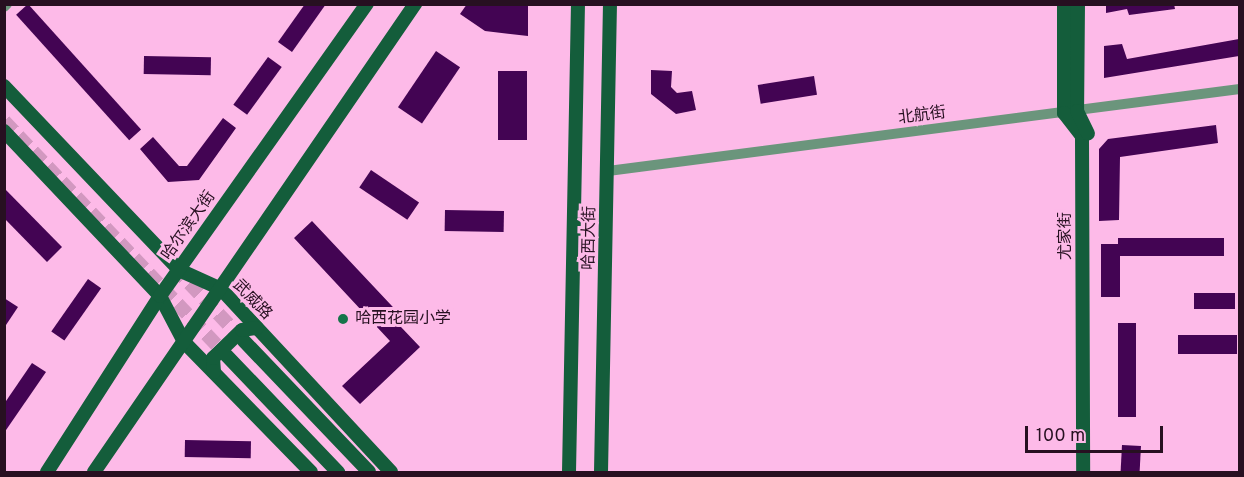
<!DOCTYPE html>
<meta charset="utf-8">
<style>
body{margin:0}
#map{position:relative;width:1244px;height:477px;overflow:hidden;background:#fdbae8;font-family:Overpass,"Noto Sans SC",sans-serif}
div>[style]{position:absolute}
.building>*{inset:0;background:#430453;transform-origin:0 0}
.major-tunnel>*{height:14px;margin-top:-7px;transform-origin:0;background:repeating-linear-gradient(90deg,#d298c0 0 14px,transparent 0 21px)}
.minor>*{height:10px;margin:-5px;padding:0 5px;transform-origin:5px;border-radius:5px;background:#6b957c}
.major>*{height:14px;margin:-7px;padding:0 7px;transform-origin:7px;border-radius:7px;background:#145d3b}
.dots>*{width:16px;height:16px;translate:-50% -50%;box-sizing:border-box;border:3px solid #fdbae8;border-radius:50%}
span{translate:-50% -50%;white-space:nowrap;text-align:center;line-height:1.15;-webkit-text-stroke:6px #fdbae8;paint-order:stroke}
.street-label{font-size:16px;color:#271021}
.poi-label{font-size:16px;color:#271021}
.left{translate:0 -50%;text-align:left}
.frame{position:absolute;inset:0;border:6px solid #271021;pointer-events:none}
.scale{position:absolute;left:1025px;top:426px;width:138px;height:27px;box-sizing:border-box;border:3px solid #271021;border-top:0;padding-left:8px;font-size:18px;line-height:21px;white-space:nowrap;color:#271021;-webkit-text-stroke:4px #fdbae8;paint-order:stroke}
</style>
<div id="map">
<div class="building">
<div style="left:28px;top:4px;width:169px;height:16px;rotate:48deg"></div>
<div style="clip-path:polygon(305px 4px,326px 4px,292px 52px,278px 42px)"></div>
<div style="clip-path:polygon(467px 4px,528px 4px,528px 36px,485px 31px,460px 14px)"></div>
<div style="clip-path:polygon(1106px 4px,1174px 4px,1175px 9px,1129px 15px,1127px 9px,1106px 13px)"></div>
<div style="clip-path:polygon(1239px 39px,1239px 56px,1104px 78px,1104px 46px,1122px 44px,1127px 59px)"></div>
<div style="left:436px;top:51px;width:29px;height:68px;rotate:34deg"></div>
<div style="left:144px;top:56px;width:67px;height:18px;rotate:1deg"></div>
<div style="left:268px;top:57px;width:17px;height:59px;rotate:36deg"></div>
<div style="clip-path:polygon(651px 70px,672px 71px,671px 87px,677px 93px,692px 91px,696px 110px,676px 114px,651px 94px)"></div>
<div style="left:498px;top:71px;width:29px;height:69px"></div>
<div style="left:814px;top:76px;width:19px;height:57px;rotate:81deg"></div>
<div style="clip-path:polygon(223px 118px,236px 128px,199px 180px,168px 182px,140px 149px,153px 137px,179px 166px,187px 166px)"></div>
<div style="clip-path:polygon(1216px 125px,1218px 143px,1120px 157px,1119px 220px,1099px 221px,1099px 149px,1108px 139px)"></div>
<div style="left:371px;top:170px;width:58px;height:21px;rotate:34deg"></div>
<div style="clip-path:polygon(4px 188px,62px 247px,47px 262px,4px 218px)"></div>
<div style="left:445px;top:210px;width:59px;height:21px;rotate:1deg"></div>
<div style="clip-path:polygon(312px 221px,407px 322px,401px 327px,420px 347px,360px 404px,342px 386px,390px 341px,294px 238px)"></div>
<div style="clip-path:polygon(1118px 238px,1224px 238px,1224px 256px,1120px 256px,1120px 297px,1101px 297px,1101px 244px,1118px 244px)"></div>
<div style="left:88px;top:279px;width:16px;height:64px;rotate:35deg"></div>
<div style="left:1194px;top:293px;width:41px;height:16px"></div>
<div style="clip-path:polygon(4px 298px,18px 307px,4px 328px)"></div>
<div style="left:1118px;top:323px;width:18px;height:94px"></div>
<div style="left:1237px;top:335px;width:19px;height:59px;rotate:90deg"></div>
<div style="clip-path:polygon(32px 363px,46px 372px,4px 433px,4px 404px)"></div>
<div style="left:185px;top:440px;width:66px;height:17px;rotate:1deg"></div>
<div style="left:1122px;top:445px;width:19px;height:27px;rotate:3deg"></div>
</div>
<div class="major-tunnel">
<div style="left:4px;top:121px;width:324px;rotate:46.5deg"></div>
<div style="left:175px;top:268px;width:100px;rotate:46.6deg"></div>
</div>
<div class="minor">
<div style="left:4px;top:7px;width:4px;rotate:-45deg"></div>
<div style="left:608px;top:171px;width:637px;rotate:-7.39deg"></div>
</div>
<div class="major">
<div style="left:1064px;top:4px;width:109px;rotate:90deg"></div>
<div style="left:1064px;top:113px;width:29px;rotate:52deg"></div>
<div style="left:1082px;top:136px;width:336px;rotate:89.8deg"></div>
<div style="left:1078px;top:4px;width:107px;rotate:90.5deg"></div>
<div style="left:1077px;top:111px;width:25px;rotate:64deg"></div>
<div style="left:4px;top:86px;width:254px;rotate:46.4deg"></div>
<div style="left:179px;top:270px;width:46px;rotate:24.3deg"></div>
<div style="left:221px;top:289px;width:250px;rotate:47.1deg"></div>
<div style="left:4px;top:131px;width:227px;rotate:46.6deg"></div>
<div style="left:160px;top:296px;width:52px;rotate:62.4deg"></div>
<div style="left:184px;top:342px;width:182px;rotate:45.7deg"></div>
<div style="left:244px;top:341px;width:181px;rotate:46.3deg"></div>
<div style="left:227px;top:356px;width:161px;rotate:46.3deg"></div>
<div style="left:214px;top:372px;width:14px;rotate:-94deg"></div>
<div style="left:213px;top:358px;width:40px;rotate:-44deg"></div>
<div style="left:242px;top:330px;width:15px;rotate:-8deg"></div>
<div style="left:47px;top:472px;width:209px;rotate:-57.3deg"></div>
<div style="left:160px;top:296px;width:358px;rotate:-54.7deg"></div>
<div style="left:94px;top:472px;width:568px;rotate:-55.55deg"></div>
<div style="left:569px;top:472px;width:468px;rotate:-88.9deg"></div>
<div style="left:601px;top:472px;width:468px;rotate:-88.9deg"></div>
</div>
<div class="dots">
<div style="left:343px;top:319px;background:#15744a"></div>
</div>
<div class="street-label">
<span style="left:922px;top:116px;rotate:-7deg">北航街</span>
<span style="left:189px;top:226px;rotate:-55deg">哈尔滨大街</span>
<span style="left:1066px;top:236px;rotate:-90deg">尤家街</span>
<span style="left:590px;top:238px;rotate:-89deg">哈西大街</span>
<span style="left:252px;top:300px;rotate:46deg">武威路</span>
</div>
<div class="poi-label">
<span class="left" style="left:355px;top:319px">哈西花园小学</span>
</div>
<div class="frame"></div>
<div class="scale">100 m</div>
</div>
